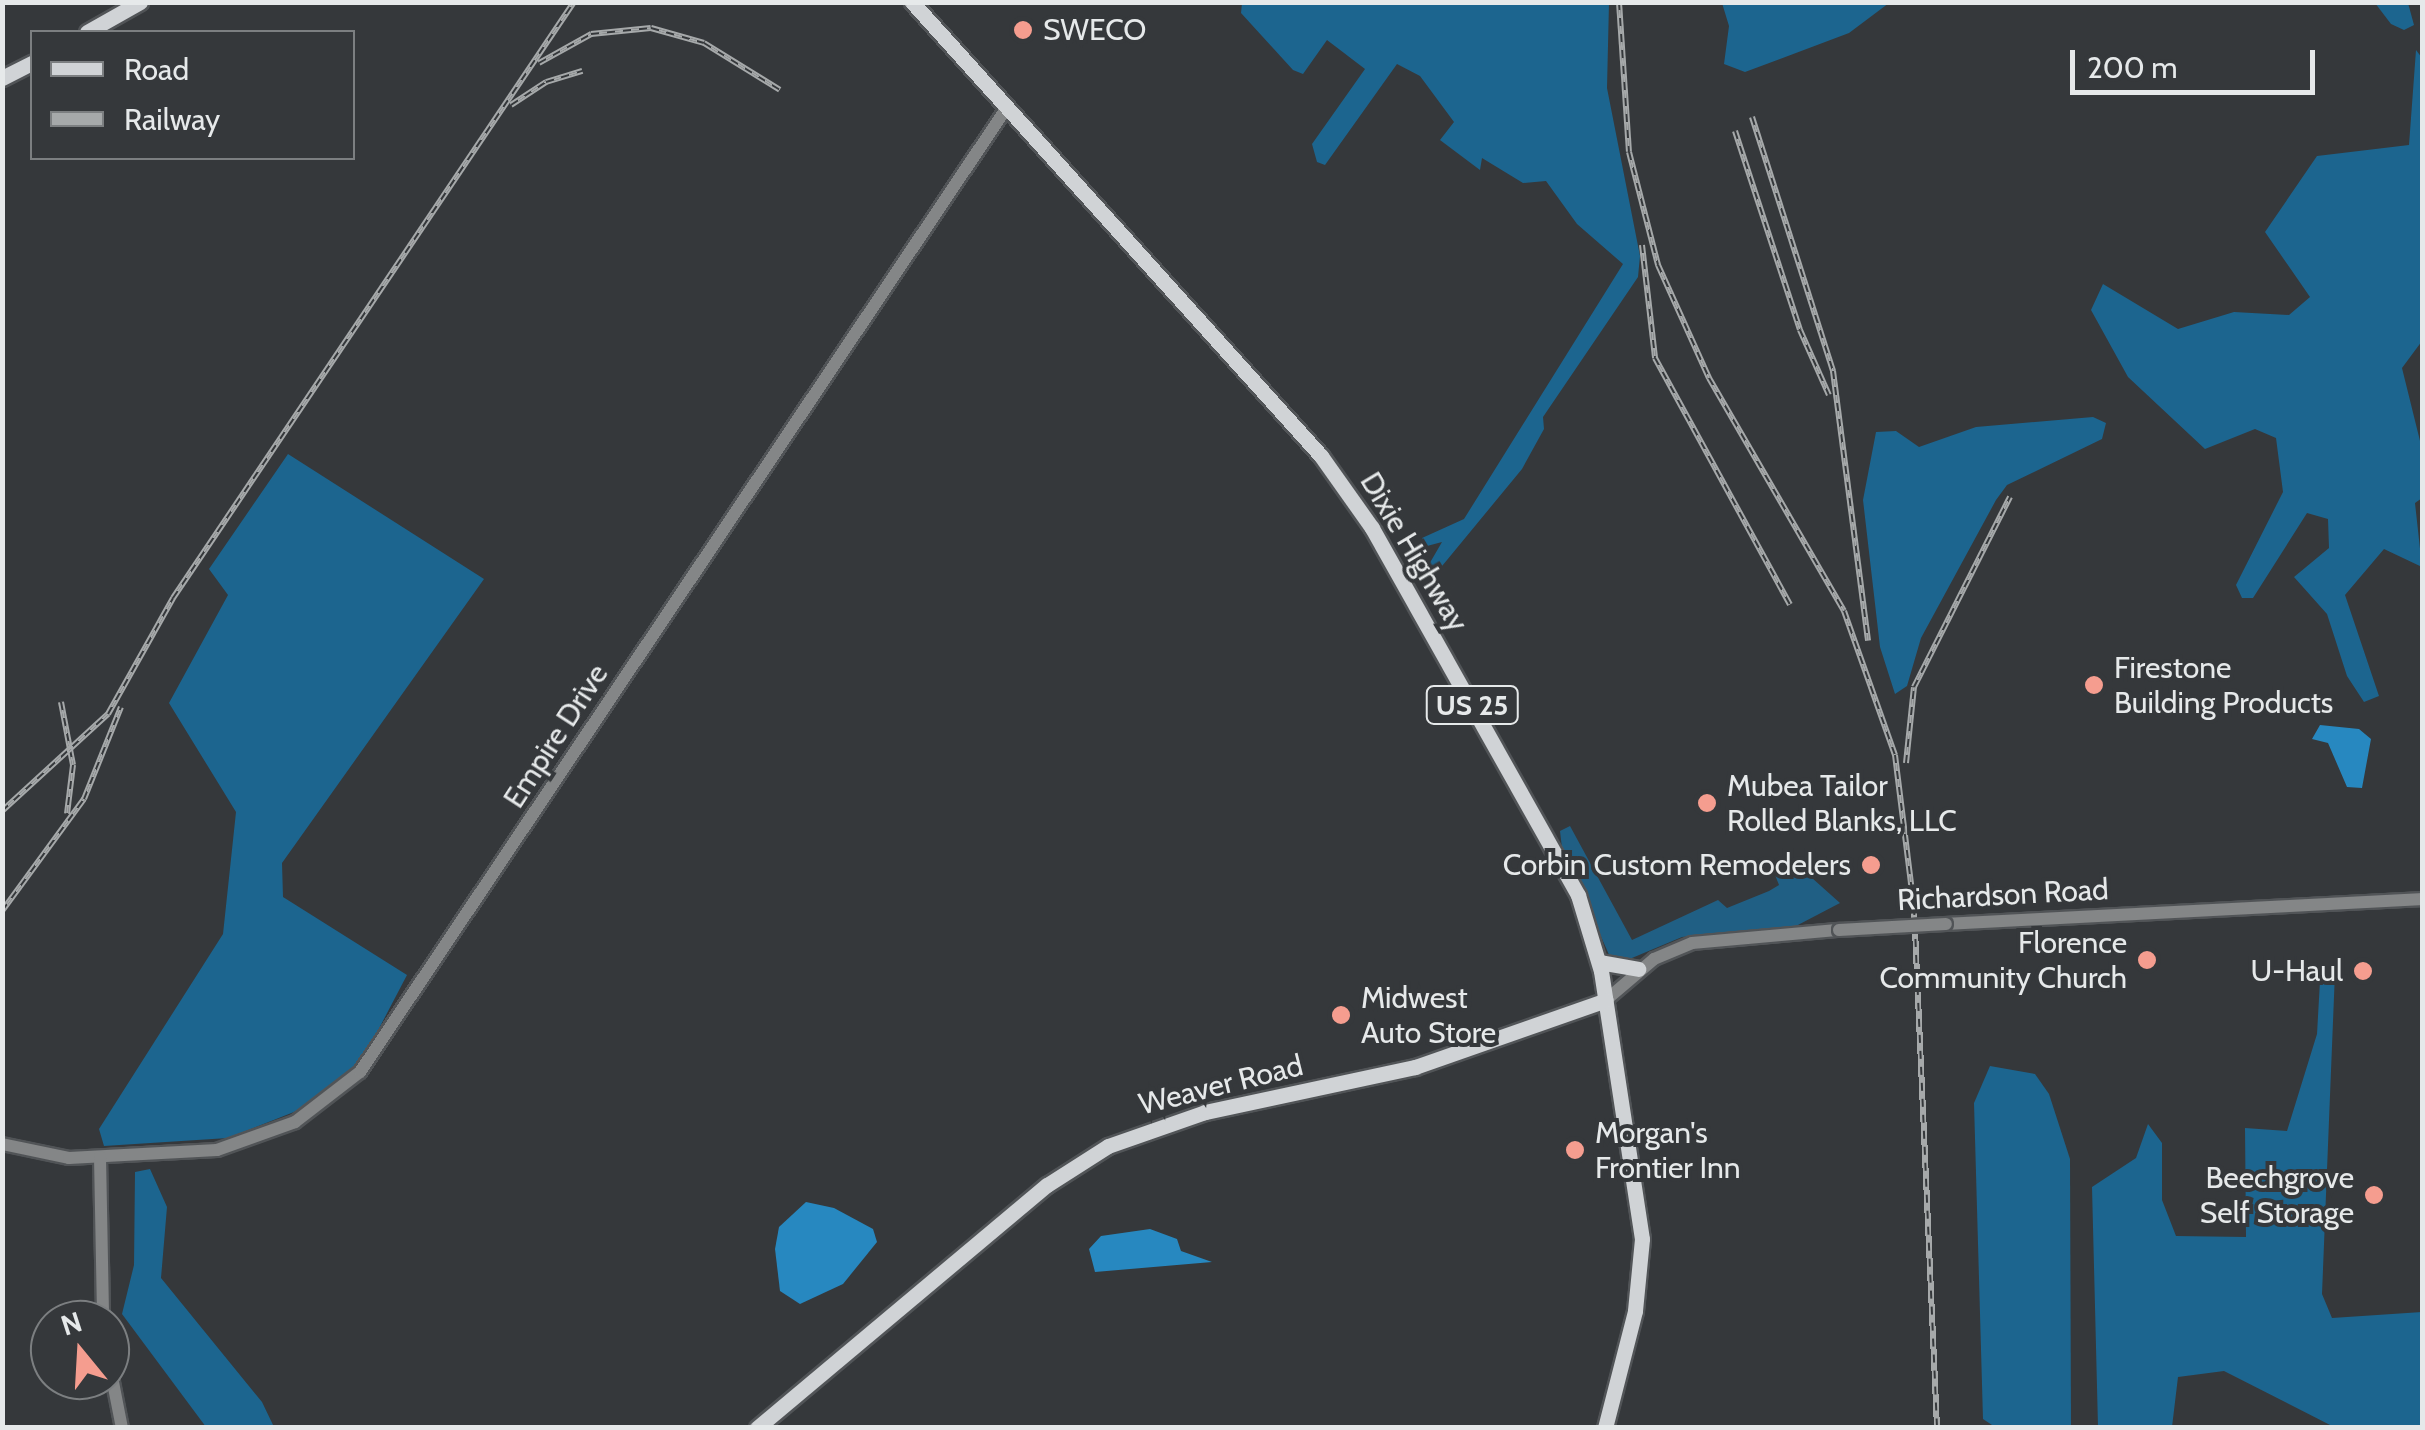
<!DOCTYPE html>
<style>
body{margin:0}
#map{position:relative;width:2425px;height:1430px;overflow:hidden;background:#35383b;font-family:Cabin,sans-serif}
div>[style]{position:absolute}
.green>*{inset:0;background:#205f84}
.forest>*{inset:0;background:#1c658f}
.water>*{inset:0;background:#2788c0}
.roads{filter:drop-shadow(2px 0 #515457) drop-shadow(-2px 0 #515457) drop-shadow(0 2px #515457) drop-shadow(0 -2px #515457)}
.minor>*{height:12px;margin:-6px;padding:0 6px;transform-origin:6px;border-radius:6px;background:#848687}
.major>*{height:15px;margin:-7.5px;padding:0 7.5px;transform-origin:7.5px;border-radius:7.5px;background:#d0d3d6}
.rail>*{height:6px;margin-top:-3px;transform-origin:0;background:repeating-linear-gradient(90deg,#35383b 0 8px,#a6a9aa 0 16px);box-sizing:border-box;border-block:2px solid #a6a9aa}
.bridges{filter:drop-shadow(2px 0 #515457) drop-shadow(-2px 0 #515457) drop-shadow(0 2px #515457) drop-shadow(0 -2px #515457)}
.minor-bridge>*{height:12px;margin:-6px;padding:0 6px;transform-origin:6px;border-radius:6px;background:#848687}
.dots>*{width:28px;height:28px;translate:-50% -50%;box-sizing:border-box;border:5px solid #35383b;border-radius:50%}
span{translate:-50% -50%;white-space:nowrap;text-align:center;line-height:1.15;-webkit-text-stroke:8px #35383b;paint-order:stroke}
.shield-label span{padding:2px 8px;background:#35383b;border:2px solid;border-radius:8px;-webkit-text-stroke-width:0}
.shield-label{font-size:28px;color:#e6e9ea;font-weight:700}
.poi-label{font-size:30px;color:#e6e9ea}
.left{translate:0 -50%;text-align:left}
.right{translate:-100% -50%;text-align:right}
.street-label{font-size:30px;color:#e6e9ea}
.frame{position:absolute;inset:0;border:5px solid #e6e9ea;pointer-events:none}
.legend{position:absolute;left:30px;top:30px;width:325px;height:130px;box-sizing:border-box;background:#35383b;border:2px solid #7c7f81;margin:0;padding:12px 18px;list-style:none;font-size:30px;color:#e6e9ea}
.legend li{display:flex;align-items:center;gap:20px;height:50px}
.legend b{width:50px;border:2px solid #7c7f81}
.north{position:absolute;left:30px;top:1300px;width:100px;height:100px;box-sizing:border-box;background:#35383b;border:2px solid #7c7f81;border-radius:50%;rotate:342deg;font-size:28px;font-weight:700;line-height:40px;text-align:center;color:#e6e9ea}
.north::after{content:'';display:block;margin:auto;width:35px;height:45px;background:#f59d8f;clip-path:polygon(50% 0,100% 100%,50% 72%,0 100%)}
.scale{position:absolute;left:2070px;top:50px;width:245px;height:45px;box-sizing:border-box;border:5px solid #e6e9ea;border-top:0;padding-left:12px;font-size:30px;line-height:35px;white-space:nowrap;color:#e6e9ea;-webkit-text-stroke:8px #35383b;paint-order:stroke}
</style>
<div id="map">
<div class="green">
<div style="clip-path:polygon(1570px 826px,1632px 940px,1718px 900px,1727px 908px,1769px 891px,1779px 885px,1775px 875px,1793px 861px,1840px 903px,1796px 926px,1682px 937px,1620px 963px,1610px 957px,1562px 848px,1560px 831px)"></div>
</div>
<div class="forest">
<div style="clip-path:polygon(1242px 3px,1609px 3px,1607px 88px,1640px 256px,1638px 277px,1543px 417px,1544px 429px,1522px 469px,1433px 577px,1424px 573px,1442px 542px,1427px 546px,1422px 538px,1464px 519px,1623px 264px,1577px 224px,1546px 181px,1523px 183px,1482px 158px,1480px 170px,1440px 140px,1454px 122px,1420px 76px,1397px 64px,1325px 165px,1317px 162px,1312px 144px,1365px 69px,1327px 40px,1303px 74px,1293px 70px,1241px 13px)"></div>
<div style="clip-path:polygon(1722px 3px,1722px 2px,1889px 3px,1849px 33px,1745px 72px,1724px 64px,1729px 26px)"></div>
<div style="clip-path:polygon(2375px 3px,2408px 3px,2414px 25px,2404px 30px,2391px 24px)"></div>
<div style="clip-path:polygon(2416px 50px,2422px 58px,2422px 341px,2402px 368px,2422px 449px,2422px 498px,2415px 503px,2422px 567px,2384px 549px,2345px 595px,2379px 696px,2364px 702px,2347px 676px,2327px 614px,2294px 577px,2329px 548px,2328px 519px,2307px 513px,2253px 598px,2242px 598px,2236px 585px,2283px 492px,2276px 438px,2255px 429px,2205px 449px,2128px 377px,2091px 310px,2103px 284px,2178px 329px,2234px 312px,2289px 315px,2310px 297px,2265px 232px,2317px 156px,2409px 145px)"></div>
<div style="clip-path:polygon(2093px 417px,2106px 423px,2102px 439px,2007px 485px,1996px 500px,1921px 638px,1907px 686px,1895px 694px,1880px 647px,1863px 500px,1876px 432px,1896px 431px,1919px 447px,1976px 427px)"></div>
<div style="clip-path:polygon(288px 454px,484px 579px,282px 863px,283px 897px,407px 975px,363px 1059px,299px 1110px,228px 1138px,104px 1146px,99px 1129px,223px 934px,236px 812px,169px 703px,228px 595px,209px 569px)"></div>
<div style="clip-path:polygon(2335px 972px,2322px 1294px,2332px 1318px,2422px 1312px,2422px 1427px,2334px 1427px,2224px 1371px,2178px 1377px,2172px 1427px,2098px 1427px,2092px 1187px,2136px 1158px,2148px 1124px,2162px 1143px,2162px 1200px,2176px 1236px,2246px 1237px,2245px 1128px,2287px 1131px,2317px 1034px,2320px 981px)"></div>
<div style="clip-path:polygon(1990px 1066px,2035px 1074px,2049px 1094px,2070px 1159px,2071px 1427px,1995px 1427px,1983px 1419px,1974px 1103px)"></div>
<div style="clip-path:polygon(150px 1169px,167px 1207px,161px 1278px,262px 1402px,274px 1427px,206px 1427px,122px 1314px,134px 1265px,135px 1172px)"></div>
</div>
<div class="water">
<div style="clip-path:polygon(2320px 725px,2359px 729px,2371px 739px,2362px 788px,2347px 787px,2328px 743px,2312px 739px)"></div>
<div style="clip-path:polygon(806px 1202px,834px 1208px,873px 1229px,877px 1242px,843px 1284px,800px 1304px,780px 1291px,775px 1249px,779px 1227px)"></div>
<div style="clip-path:polygon(1150px 1229px,1177px 1239px,1181px 1251px,1212px 1262px,1095px 1272px,1089px 1249px,1101px 1236px)"></div>
</div>
<div class="roads">
<div class="minor">
<div style="left:1946px;top:924px;width:477px;rotate:-3deg"></div>
<div style="left:1606px;top:1000px;width:63px;rotate:-40.5deg"></div>
<div style="left:1654px;top:959px;width:41px;rotate:-22.8deg"></div>
<div style="left:1692px;top:943px;width:148px;rotate:-5.1deg"></div>
<div style="left:2px;top:1144px;width:68px;rotate:11.8deg"></div>
<div style="left:69px;top:1158px;width:148px;rotate:-3.1deg"></div>
<div style="left:217px;top:1150px;width:83px;rotate:-19.7deg"></div>
<div style="left:295px;top:1122px;width:82px;rotate:-37.6deg"></div>
<div style="left:360px;top:1072px;width:1160px;rotate:-56.15deg"></div>
<div style="left:100px;top:1157px;width:163px;rotate:88.9deg"></div>
<div style="left:110px;top:1367px;width:62px;rotate:78.9deg"></div>
</div>
<div class="major">
<div style="left:912px;top:2px;width:611px;rotate:47.98deg"></div>
<div style="left:1321px;top:456px;width:88px;rotate:54.7deg"></div>
<div style="left:1372px;top:528px;width:421px;rotate:60.7deg"></div>
<div style="left:1578px;top:895px;width:79px;rotate:73.2deg"></div>
<div style="left:1601px;top:971px;width:271px;rotate:81.3deg"></div>
<div style="left:1642px;top:1239px;width:72px;rotate:95.6deg"></div>
<div style="left:1635px;top:1311px;width:121px;rotate:104.4deg"></div>
<div style="left:87px;top:32px;width:61px;rotate:-29.5deg"></div>
<div style="left:2px;top:78px;width:34px;rotate:-27deg"></div>
<div style="left:1599px;top:962px;width:40px;rotate:10deg"></div>
<div style="left:757px;top:1428px;width:378px;rotate:-40deg"></div>
<div style="left:1047px;top:1185px;width:72px;rotate:-32.6deg"></div>
<div style="left:1108px;top:1146px;width:103px;rotate:-19.3deg"></div>
<div style="left:1205px;top:1112px;width:215px;rotate:-12.1deg"></div>
<div style="left:1415px;top:1067px;width:202px;rotate:-19.3deg"></div>
</div>
</div>
<div class="rail">
<div style="left:1619px;top:2px;width:150px;rotate:86.2deg"></div>
<div style="left:1629px;top:152px;width:117px;rotate:75.6deg"></div>
<div style="left:1658px;top:265px;width:124px;rotate:65.7deg"></div>
<div style="left:1709px;top:378px;width:269px;rotate:59.9deg"></div>
<div style="left:1844px;top:611px;width:153px;rotate:70.5deg"></div>
<div style="left:1895px;top:755px;width:153px;rotate:82.9deg"></div>
<div style="left:1914px;top:907px;width:522px;rotate:87.47deg"></div>
<div style="left:539px;top:63px;width:60px;rotate:-29.1deg"></div>
<div style="left:591px;top:34px;width:60px;rotate:-5.7deg"></div>
<div style="left:651px;top:28px;width:55px;rotate:15.8deg"></div>
<div style="left:704px;top:43px;width:89px;rotate:31.7deg"></div>
<div style="left:511px;top:105px;width:42px;rotate:-33.3deg"></div>
<div style="left:546px;top:82px;width:38px;rotate:-17deg"></div>
<div style="left:1752px;top:117px;width:267px;rotate:72.3deg"></div>
<div style="left:1833px;top:371px;width:272px;rotate:82.6deg"></div>
<div style="left:1735px;top:131px;width:209px;rotate:71.9deg"></div>
<div style="left:1800px;top:330px;width:71px;rotate:66deg"></div>
<div style="left:1642px;top:245px;width:114px;rotate:83.4deg"></div>
<div style="left:1655px;top:358px;width:281px;rotate:61.3deg"></div>
<div style="left:61px;top:702px;width:64px;rotate:79.2deg"></div>
<div style="left:73px;top:765px;width:49px;rotate:97deg"></div>
<div style="left:1906px;top:763px;width:76px;rotate:-84deg"></div>
<div style="left:1914px;top:687px;width:213px;rotate:-63.2deg"></div>
<div style="left:2px;top:811px;width:144px;rotate:-42.5deg"></div>
<div style="left:108px;top:714px;width:133px;rotate:-60.7deg"></div>
<div style="left:173px;top:598px;width:718px;rotate:-56.07deg"></div>
<div style="left:2px;top:911px;width:139px;rotate:-53.8deg"></div>
<div style="left:84px;top:799px;width:99px;rotate:-68.1deg"></div>
</div>
<div class="bridges">
<div class="minor-bridge">
<div style="left:1839px;top:930px;width:107px;rotate:-3.2deg"></div>
</div>
</div>
<div class="dots">
<div style="left:1023px;top:30px;background:#f59d8f"></div>
<div style="left:2094px;top:685px;background:#f59d8f"></div>
<div style="left:1707px;top:803px;background:#f59d8f"></div>
<div style="left:1871px;top:865px;background:#f59d8f"></div>
<div style="left:2147px;top:960px;background:#f59d8f"></div>
<div style="left:2363px;top:971px;background:#f59d8f"></div>
<div style="left:1341px;top:1015px;background:#f59d8f"></div>
<div style="left:1575px;top:1150px;background:#f59d8f"></div>
<div style="left:2374px;top:1195px;background:#f59d8f"></div>
</div>
<div class="shield-label">
<span style="left:1472px;top:705px">US 25</span>
</div>
<div class="poi-label">
<span class="left" style="left:1043px;top:30px">SWECO</span>
<span class="left" style="left:2114px;top:685px">Firestone<br>Building Products</span>
<span class="left" style="left:1727px;top:803px">Mubea Tailor<br>Rolled Blanks, LLC</span>
<span class="right" style="left:1851px;top:865px">Corbin Custom Remodelers</span>
<span class="right" style="left:2127px;top:960px">Florence<br>Community Church</span>
<span class="right" style="left:2343px;top:971px">U-Haul</span>
<span class="left" style="left:1361px;top:1015px">Midwest<br>Auto Store</span>
<span class="left" style="left:1595px;top:1150px">Morgan's<br>Frontier Inn</span>
<span class="right" style="left:2354px;top:1195px">Beechgrove<br>Self Storage</span>
</div>
<div class="street-label">
<span style="left:1414px;top:552px;rotate:59deg">Dixie Highway</span>
<span style="left:556px;top:736px;rotate:-57deg">Empire Drive</span>
<span style="left:2003px;top:895px;rotate:-3deg">Richardson Road</span>
<span style="left:1221px;top:1085px;rotate:-14deg">Weaver Road</span>
</div>
<div class="frame"></div>
<ul class="legend">
<li><b style="height:12px;background:#d0d3d6"></b>Road</li>
<li><b style="height:12px;background:#a6a9aa"></b>Railway</li>
</ul>
<div class="north">N</div>
<div class="scale">200 m</div>
</div>
